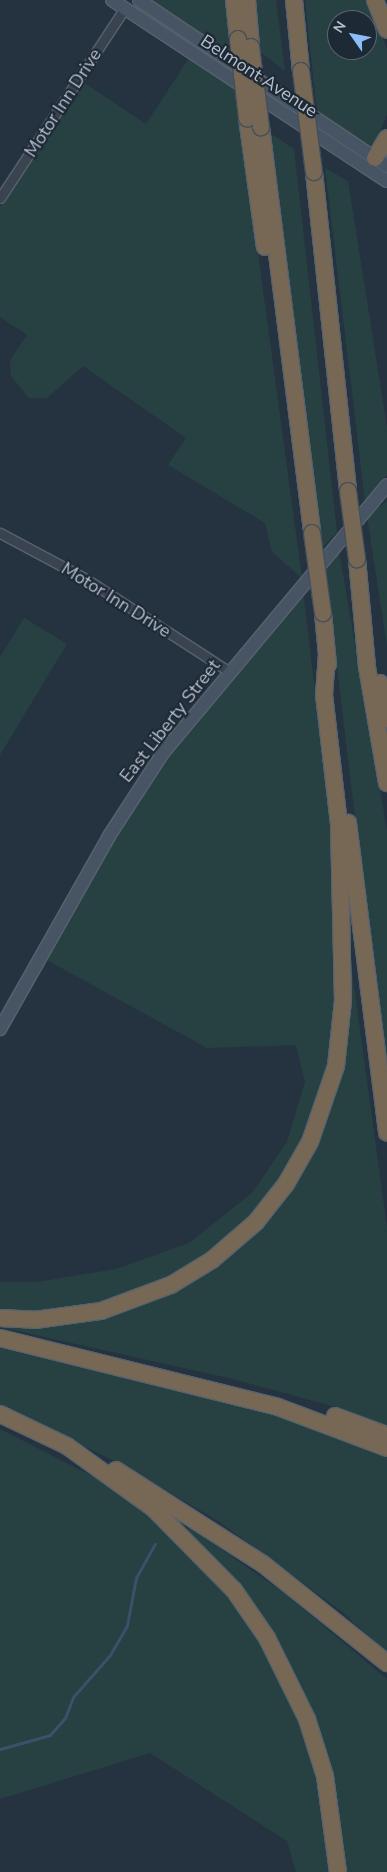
<!DOCTYPE html>
<style>
body{margin:0}
#map{position:relative;width:387px;height:1872px;overflow:hidden;background:#253341;font-family:"Nunito Sans",sans-serif}
div>[style]{position:absolute}
.green>*{inset:0;background:#274042}
.stream>*{height:3px;margin:-1.5px;padding:0 1.5px;transform-origin:1.5px;border-radius:1.5px;background:#3b516a}
.roads{filter:drop-shadow(1px 0 #57626e) drop-shadow(-1px 0 #57626e) drop-shadow(0 1px #57626e) drop-shadow(0 -1px #57626e)}
.street>*{height:9px;margin:-4.5px;padding:0 4.5px;transform-origin:4.5px;border-radius:4.5px;background:#3a4451}
.secondary>*{height:12px;margin:-6px;padding:0 6px;transform-origin:6px;border-radius:6px;background:#475464}
.highway>*{height:16px;margin:-8px;padding:0 8px;transform-origin:8px;border-radius:8px;background:#776856}
.bridges{filter:drop-shadow(1px 0 #444f5b) drop-shadow(-1px 0 #444f5b) drop-shadow(0 1px #444f5b) drop-shadow(0 -1px #444f5b)}
.highway-bridge>*{height:16px;margin:-8px;padding:0 8px;transform-origin:8px;border-radius:8px;background:#776856}
span{translate:-50% -50%;white-space:nowrap;text-align:center;line-height:1.15;-webkit-text-stroke:4.5px #1e2936;paint-order:stroke}
.street-label{font-size:18px;color:#b6bfcb}
.north{position:absolute;left:327px;top:10px;width:50px;height:50px;box-sizing:border-box;background:#1e2936;border:1px solid #5b6572;border-radius:50%;rotate:303deg;font-size:14px;font-weight:700;line-height:20px;text-align:center;color:#b6bfcb}
.north::after{content:'';display:block;margin:auto;width:18px;height:22px;background:#8dbdf9;clip-path:polygon(50% 0,100% 100%,50% 72%,0 100%)}
</style>
<div id="map">
<div class="green">
<div style="clip-path:polygon(153px 0,225px 0,231px 55px,174px 18px)"></div>
<div style="clip-path:polygon(256px 0,276px 0,285px 71px,260px 52px)"></div>
<div style="clip-path:polygon(evenodd,305px 0,369px 0,387px 49px,387px 115px,375px 143px,368px 146px,317px 112px,305px 0,337px 20px,367px 20px,367px 50px,337px 50px,337px 20px)"></div>
<div style="clip-path:polygon(189px 58px,236px 90px,302px 578px,272px 552px,265px 523px,168px 465px,186px 438px,83px 366px,47px 398px,29px 398px,11px 376px,10px 360px,27px 335px,0 317px,0 207px,83px 82px,146px 124px)"></div>
<div style="clip-path:polygon(270px 133px,294px 149px,337px 532px,322px 548px)"></div>
<div style="clip-path:polygon(325px 168px,348px 181px,387px 427px,387px 475px,365px 501px)"></div>
<div style="clip-path:polygon(387px 501px,387px 646px,367px 516px)"></div>
<div style="clip-path:polygon(339px 551px,387px 830px,387px 1086px,325px 566px)"></div>
<div style="clip-path:polygon(303px 591px,328px 799px,335px 903px,336px 1004px,324px 1094px,287px 1172px,248px 1222px,207px 1257px,158px 1285px,102px 1304px,60px 1312px,0 1312px,0 1282px,37px 1282px,116px 1269px,189px 1243px,252px 1193px,287px 1142px,305px 1082px,296px 1045px,207px 1048px,45px 959px,148px 783px)"></div>
<div style="clip-path:polygon(24px 618px,67px 644px,0 755px,0 657px)"></div>
<div style="clip-path:polygon(348px 942px,387px 1227px,387px 1427px,336px 1407px,233px 1379px,0 1327px,0 1324px,73px 1322px,225px 1257px,324px 1126px)"></div>
<div style="clip-path:polygon(0 1348px,286px 1417px,387px 1456px,387px 1653px,341px 1611px,218px 1521px,123px 1465px,0 1406px)"></div>
<div style="clip-path:polygon(0 1429px,98px 1479px,143px 1510px,178px 1539px,222px 1586px,263px 1644px,301px 1728px,318px 1784px,332px 1872px,296px 1872px,287px 1841px,150px 1753px,0 1799px)"></div>
<div style="clip-path:polygon(189px 1527px,283px 1592px,387px 1679px,387px 1872px,344px 1872px,307px 1706px,186px 1530px)"></div>
</div>
<div class="stream">
<div style="left:0;top:1749px;width:52px;rotate:-15.6deg"></div>
<div style="left:50px;top:1735px;width:23px;rotate:-49deg"></div>
<div style="left:65px;top:1718px;width:22px;rotate:-69deg"></div>
<div style="left:73px;top:1697px;width:56px;rotate:-48.6deg"></div>
<div style="left:110px;top:1655px;width:34px;rotate:-60deg"></div>
<div style="left:127px;top:1625px;width:48px;rotate:-79.2deg"></div>
<div style="left:136px;top:1578px;width:39px;rotate:-61deg"></div>
</div>
<div class="roads">
<div class="street">
<div style="left:0;top:198px;width:227px;rotate:-56.7deg"></div>
<div style="left:0;top:533px;width:98px;rotate:28.1deg"></div>
<div style="left:86px;top:579px;width:171px;rotate:32.9deg"></div>
</div>
<div class="secondary">
<div style="left:112px;top:0;width:329px;rotate:33.4deg"></div>
<div style="left:139px;top:0;width:298px;rotate:33.8deg"></div>
<div style="left:0;top:1029px;width:222px;rotate:-60.5deg"></div>
<div style="left:109px;top:836px;width:99px;rotate:-57deg"></div>
<div style="left:163px;top:753px;width:349px;rotate:-50.1deg"></div>
</div>
<div class="highway">
<div style="left:234px;top:0;width:39px;rotate:84deg"></div>
<div style="left:247px;top:0;width:47px;rotate:85.1deg"></div>
<div style="left:294px;top:0;width:71px;rotate:84.4deg"></div>
<div style="left:375px;top:0;width:32px;rotate:68deg"></div>
<div style="left:247px;top:118px;width:130px;rotate:82.1deg"></div>
<div style="left:261px;top:127px;width:409px;rotate:82.8deg"></div>
<div style="left:375px;top:158px;width:23px;rotate:-59deg"></div>
<div style="left:314px;top:172px;width:321px;rotate:83.9deg"></div>
<div style="left:357px;top:559px;width:108px;rotate:84.7deg"></div>
<div style="left:367px;top:667px;width:118px;rotate:80.2deg"></div>
<div style="left:323px;top:613px;width:52px;rotate:84.5deg"></div>
<div style="left:380px;top:683px;width:37px;rotate:79deg"></div>
<div style="left:348px;top:823px;width:312px;rotate:82.8deg"></div>
<div style="left:0;top:1318px;width:35px;rotate:3deg"></div>
<div style="left:35px;top:1320px;width:67px;rotate:-7.8deg"></div>
<div style="left:101px;top:1311px;width:75px;rotate:-20.4deg"></div>
<div style="left:171px;top:1285px;width:48px;rotate:-31.4deg"></div>
<div style="left:212px;top:1260px;width:58px;rotate:-40.8deg"></div>
<div style="left:256px;top:1222px;width:48px;rotate:-51.7deg"></div>
<div style="left:286px;top:1184px;width:48px;rotate:-60.3deg"></div>
<div style="left:310px;top:1142px;width:80px;rotate:-71.1deg"></div>
<div style="left:336px;top:1066px;width:65px;rotate:-83.9deg"></div>
<div style="left:343px;top:1001px;width:177px;rotate:-91.3deg"></div>
<div style="left:339px;top:824px;width:130px;rotate:-96.6deg"></div>
<div style="left:324px;top:695px;width:41px;rotate:-85.8deg"></div>
<div style="left:0;top:1338px;width:286px;rotate:13.9deg"></div>
<div style="left:278px;top:1407px;width:116px;rotate:20.6deg"></div>
<div style="left:0;top:1414px;width:74px;rotate:25.5deg"></div>
<div style="left:67px;top:1446px;width:106px;rotate:35.8deg"></div>
<div style="left:153px;top:1508px;width:115px;rotate:45.4deg"></div>
<div style="left:234px;top:1590px;width:58px;rotate:55.5deg"></div>
<div style="left:267px;top:1638px;width:90px;rotate:63.7deg"></div>
<div style="left:307px;top:1719px;width:60px;rotate:72.5deg"></div>
<div style="left:325px;top:1776px;width:97px;rotate:82.3deg"></div>
<div style="left:335px;top:1416px;width:55px;rotate:20.1deg"></div>
<div style="left:116px;top:1470px;width:174px;rotate:32.6deg"></div>
<div style="left:263px;top:1564px;width:159px;rotate:38.6deg"></div>
</div>
</div>
<div class="bridges">
<div class="highway-bridge">
<div style="left:238px;top:39px;width:80px;rotate:83.5deg"></div>
<div style="left:251px;top:47px;width:81px;rotate:82.9deg"></div>
<div style="left:301px;top:71px;width:102px;rotate:82.7deg"></div>
<div style="left:348px;top:491px;width:69px;rotate:82.5deg"></div>
<div style="left:312px;top:533px;width:81px;rotate:82.2deg"></div>
</div>
</div>
<div class="street-label">
<span style="left:259px;top:76px;rotate:33deg">Belmont Avenue</span>
<span style="left:63px;top:103px;rotate:-57deg">Motor Inn Drive</span>
<span style="left:116px;top:600px;rotate:32deg">Motor Inn Drive</span>
<span style="left:170px;top:721px;rotate:-52deg">East Liberty Street</span>
</div>
<div class="north">N</div>
</div>
